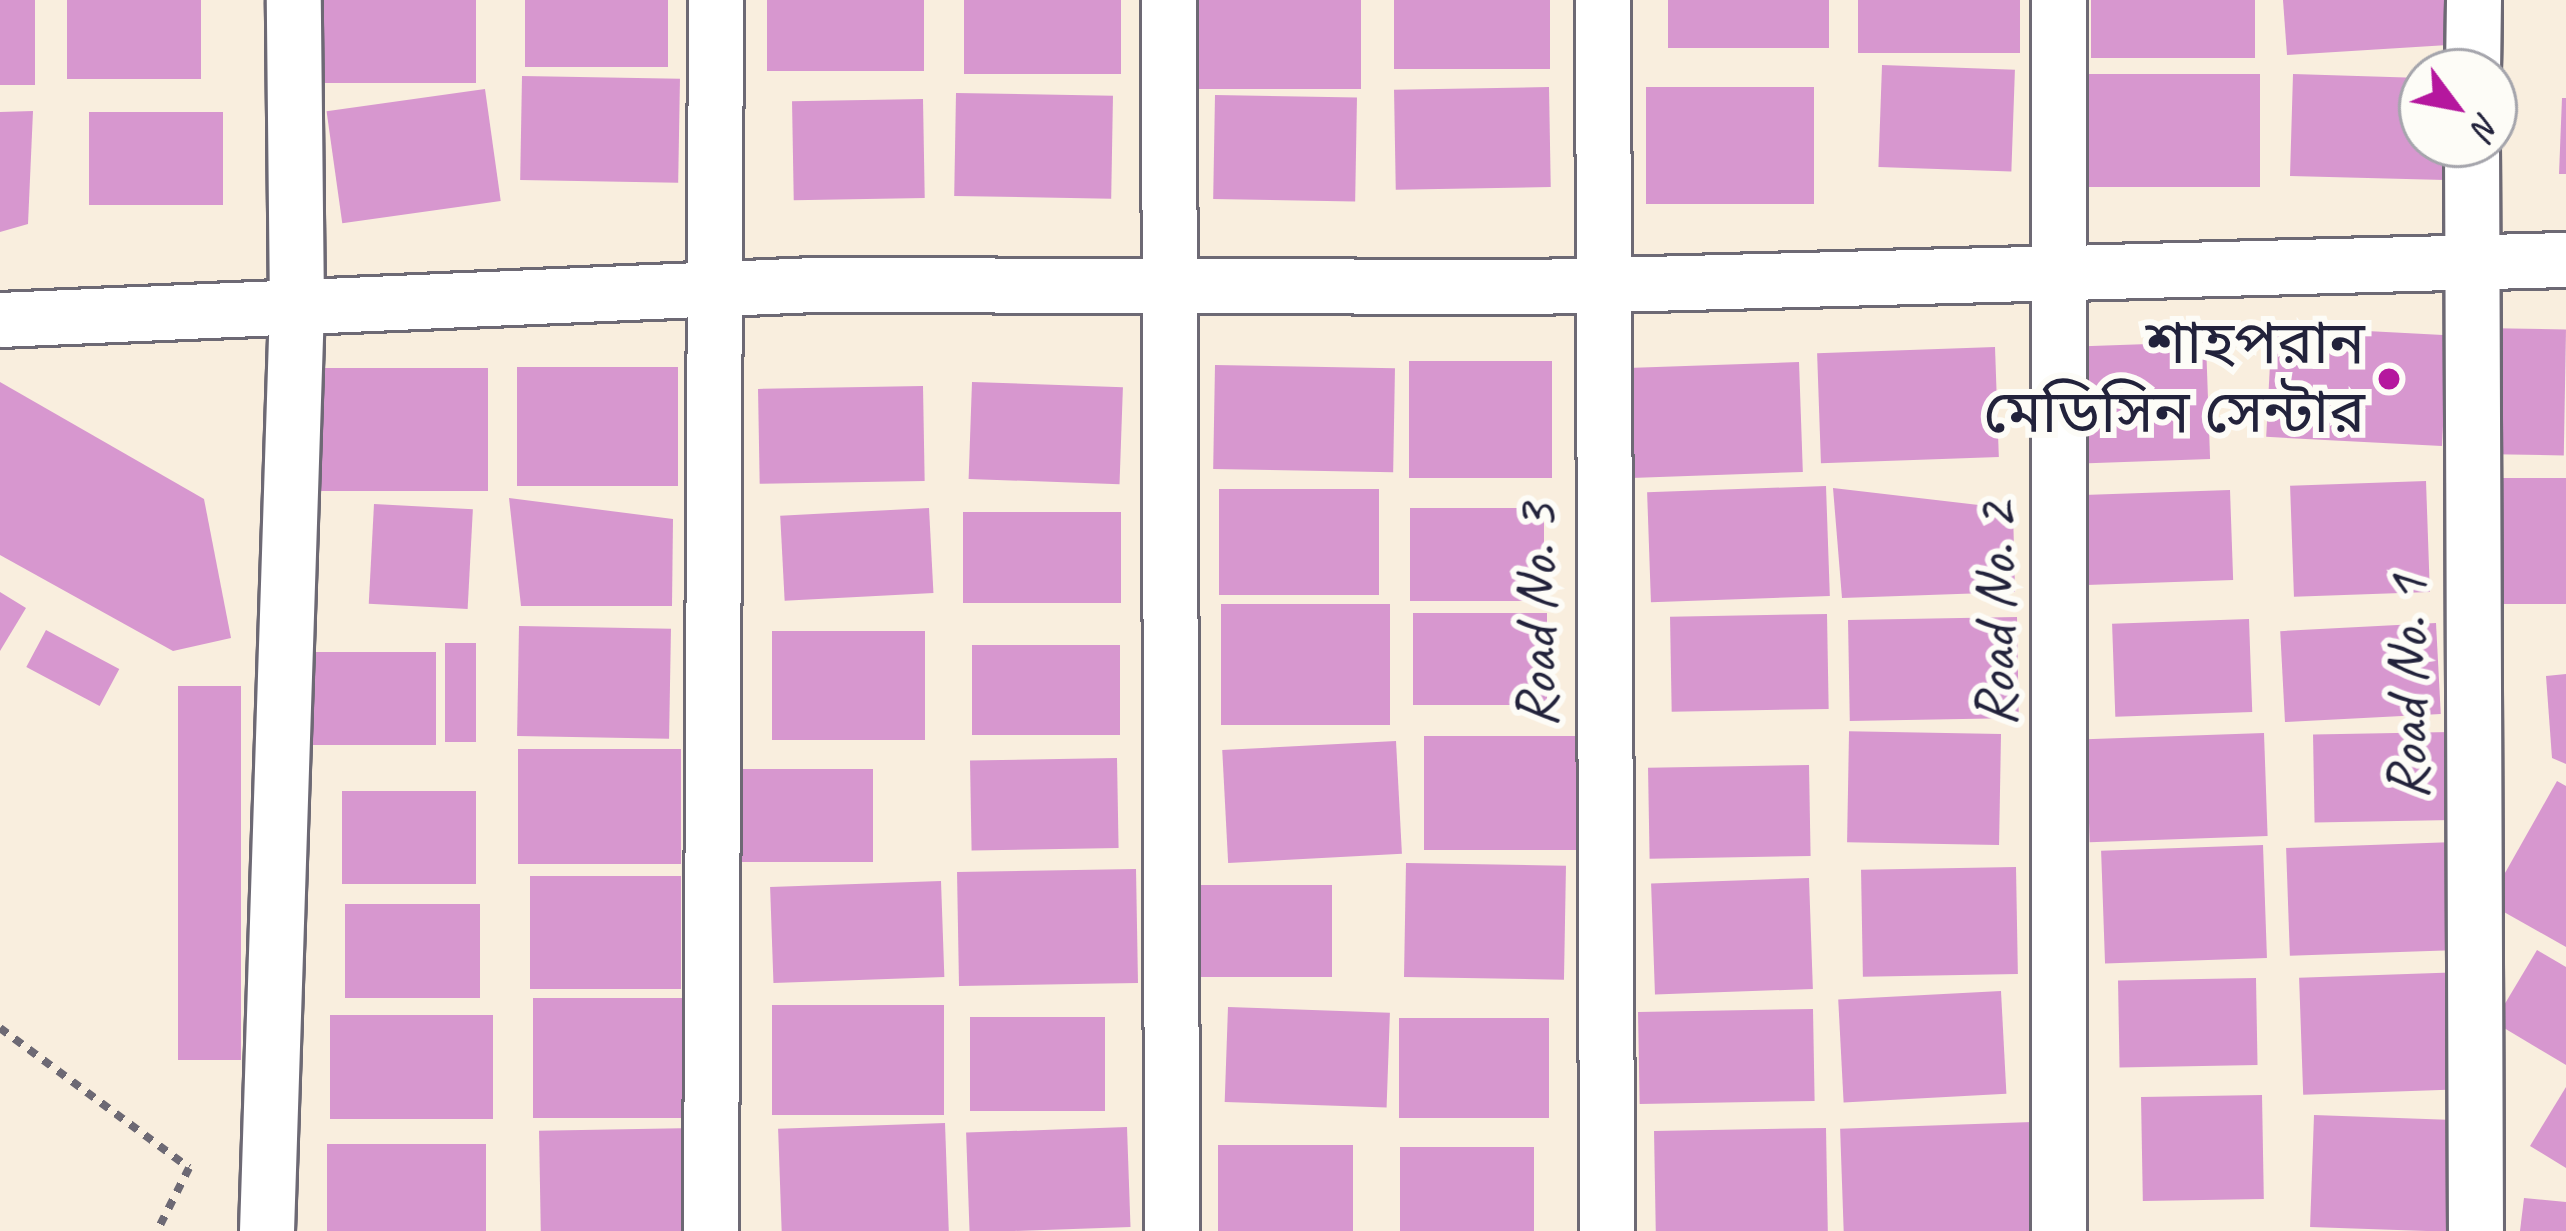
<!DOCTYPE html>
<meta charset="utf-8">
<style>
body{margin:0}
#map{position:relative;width:2566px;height:1231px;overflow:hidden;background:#f9eede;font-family:Caveat,"Noto Sans Bengali",sans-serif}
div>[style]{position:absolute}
.building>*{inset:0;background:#d797cf;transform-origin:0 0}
.path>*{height:8px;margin-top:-4px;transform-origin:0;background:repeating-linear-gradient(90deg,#6d6974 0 9px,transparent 0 18px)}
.roads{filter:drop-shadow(3px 0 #6d6974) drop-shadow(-3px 0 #6d6974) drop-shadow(0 3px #6d6974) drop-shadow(0 -3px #6d6974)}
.street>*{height:54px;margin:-27px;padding:0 27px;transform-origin:27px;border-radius:27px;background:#fff}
.dots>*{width:33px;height:33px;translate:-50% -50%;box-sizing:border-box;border:6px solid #fdfcf7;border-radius:50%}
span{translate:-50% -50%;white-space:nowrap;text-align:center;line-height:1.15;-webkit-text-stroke:12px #fdfcf7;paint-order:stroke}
.poi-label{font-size:60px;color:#22223b}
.right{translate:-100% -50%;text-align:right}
.street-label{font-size:60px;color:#22223b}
.north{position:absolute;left:2398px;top:48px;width:120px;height:120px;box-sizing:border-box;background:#fdfcf7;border:3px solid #a5a5ac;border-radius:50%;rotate:122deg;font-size:33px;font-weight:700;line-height:48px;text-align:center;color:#22223b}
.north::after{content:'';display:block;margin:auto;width:42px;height:54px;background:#b5179e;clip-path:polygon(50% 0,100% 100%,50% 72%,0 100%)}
</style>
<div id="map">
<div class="building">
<div style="left:0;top:0;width:35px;height:85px"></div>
<div style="left:67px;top:0;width:134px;height:79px"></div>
<div style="left:312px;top:0;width:164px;height:83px"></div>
<div style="left:525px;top:0;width:143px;height:67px"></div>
<div style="left:767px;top:0;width:157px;height:71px"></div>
<div style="left:964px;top:0;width:157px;height:74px"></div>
<div style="left:1194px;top:0;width:167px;height:89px"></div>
<div style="left:1394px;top:0;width:156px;height:69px"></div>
<div style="left:1668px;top:0;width:161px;height:48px"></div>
<div style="left:1858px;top:0;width:162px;height:53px"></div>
<div style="left:2091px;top:0;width:164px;height:58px"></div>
<div style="clip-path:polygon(2283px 0,2445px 0,2448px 45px,2287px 55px)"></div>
<div style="left:1882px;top:65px;width:133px;height:102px;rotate:2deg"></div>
<div style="left:2089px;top:74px;width:171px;height:113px"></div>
<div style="clip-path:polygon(2293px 74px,2422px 78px,2422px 144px,2447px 144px,2445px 180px,2290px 176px)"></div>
<div style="left:522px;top:76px;width:158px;height:104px;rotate:1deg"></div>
<div style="left:1549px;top:87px;width:100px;height:155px;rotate:89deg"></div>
<div style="left:1814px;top:87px;width:117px;height:168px;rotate:90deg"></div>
<div style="left:485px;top:89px;width:113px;height:160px;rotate:82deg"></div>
<div style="left:956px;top:93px;width:157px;height:103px;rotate:1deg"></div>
<div style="left:1215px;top:95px;width:142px;height:104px;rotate:1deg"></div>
<div style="clip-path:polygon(2562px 98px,2566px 98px,2566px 174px,2559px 174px)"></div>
<div style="left:923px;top:99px;width:99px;height:131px;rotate:89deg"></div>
<div style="clip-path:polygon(33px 111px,28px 224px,0 232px,0 112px)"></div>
<div style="left:89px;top:112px;width:134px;height:93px"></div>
<div style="left:2272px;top:326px;width:176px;height:111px;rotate:3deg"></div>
<div style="left:2481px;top:328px;width:85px;height:126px;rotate:1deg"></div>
<div style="left:2206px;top:342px;width:117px;height:136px;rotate:88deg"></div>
<div style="left:1995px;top:347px;width:110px;height:178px;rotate:88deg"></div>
<div style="left:1552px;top:361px;width:117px;height:143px;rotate:90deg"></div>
<div style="left:1799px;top:362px;width:110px;height:179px;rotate:88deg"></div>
<div style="left:1215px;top:365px;width:180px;height:104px;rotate:1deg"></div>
<div style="left:517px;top:367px;width:161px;height:119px"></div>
<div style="left:318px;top:368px;width:170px;height:123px"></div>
<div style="clip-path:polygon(0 382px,204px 499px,231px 638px,173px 651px,0 555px)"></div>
<div style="left:972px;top:382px;width:151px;height:97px;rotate:2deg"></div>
<div style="left:923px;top:386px;width:95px;height:165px;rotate:89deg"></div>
<div style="left:2497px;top:478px;width:69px;height:126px"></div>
<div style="left:2426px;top:481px;width:111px;height:136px;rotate:88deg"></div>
<div style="left:1826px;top:486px;width:110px;height:179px;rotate:88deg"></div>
<div style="clip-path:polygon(1833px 488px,2013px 509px,2015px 592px,1842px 598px)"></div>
<div style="left:1219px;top:489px;width:160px;height:106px"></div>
<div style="left:2230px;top:490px;width:90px;height:154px;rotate:88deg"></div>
<div style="clip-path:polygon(509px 498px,673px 519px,672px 606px,521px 606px)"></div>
<div style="left:374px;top:504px;width:99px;height:100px;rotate:3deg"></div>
<div style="left:929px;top:508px;width:85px;height:149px;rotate:87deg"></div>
<div style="left:1410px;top:508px;width:134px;height:93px"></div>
<div style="left:963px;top:512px;width:158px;height:91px"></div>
<div style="clip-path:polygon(0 592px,26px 608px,0 651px)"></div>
<div style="left:1390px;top:604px;width:121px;height:169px;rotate:90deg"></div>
<div style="left:1413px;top:613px;width:134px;height:92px"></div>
<div style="left:1827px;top:614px;width:95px;height:157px;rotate:89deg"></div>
<div style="left:2017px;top:617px;width:101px;height:169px;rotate:89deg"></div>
<div style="left:2249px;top:619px;width:93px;height:137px;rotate:88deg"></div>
<div style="left:2436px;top:623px;width:91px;height:156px;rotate:87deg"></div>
<div style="left:519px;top:626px;width:152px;height:110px;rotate:1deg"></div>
<div style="left:46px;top:630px;width:83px;height:42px;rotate:28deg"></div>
<div style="left:772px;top:631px;width:153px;height:109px"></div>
<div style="left:445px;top:643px;width:31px;height:99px"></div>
<div style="left:1120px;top:645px;width:90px;height:148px;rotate:90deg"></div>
<div style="left:302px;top:652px;width:134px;height:93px"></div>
<div style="clip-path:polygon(2566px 674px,2566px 764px,2552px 758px,2546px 676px)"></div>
<div style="left:178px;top:686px;width:63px;height:374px"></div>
<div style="left:2451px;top:732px;width:88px;height:138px;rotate:89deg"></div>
<div style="left:2264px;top:733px;width:103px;height:178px;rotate:88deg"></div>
<div style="left:2001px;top:734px;width:111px;height:152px;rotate:91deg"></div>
<div style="left:1583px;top:736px;width:114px;height:159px;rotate:90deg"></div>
<div style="left:1396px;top:741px;width:113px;height:174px;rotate:87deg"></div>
<div style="left:681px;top:749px;width:115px;height:163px;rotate:90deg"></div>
<div style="left:1117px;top:758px;width:90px;height:147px;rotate:89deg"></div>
<div style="left:1809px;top:765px;width:91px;height:161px;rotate:89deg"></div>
<div style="left:738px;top:769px;width:135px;height:93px"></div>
<div style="clip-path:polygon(2557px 781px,2566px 786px,2566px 947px,2488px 903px)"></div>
<div style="left:342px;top:791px;width:134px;height:93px"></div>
<div style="left:2455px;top:842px;width:108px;height:169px;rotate:88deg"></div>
<div style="left:2263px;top:845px;width:113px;height:162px;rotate:88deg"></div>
<div style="left:1406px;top:863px;width:160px;height:114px;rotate:1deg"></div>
<div style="left:2016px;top:867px;width:107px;height:155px;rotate:89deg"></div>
<div style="left:1136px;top:869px;width:114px;height:179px;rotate:89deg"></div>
<div style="left:681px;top:876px;width:113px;height:151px;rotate:90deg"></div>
<div style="left:1809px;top:878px;width:111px;height:158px;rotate:88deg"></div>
<div style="left:941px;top:881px;width:96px;height:171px;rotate:88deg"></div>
<div style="left:1197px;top:885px;width:135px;height:92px"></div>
<div style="left:345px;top:904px;width:135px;height:94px"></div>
<div style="clip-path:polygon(2537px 950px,2566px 967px,2566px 1065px,2494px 1022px)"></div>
<div style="left:2465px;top:972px;width:117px;height:166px;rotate:88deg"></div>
<div style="left:2256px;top:978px;width:87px;height:138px;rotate:89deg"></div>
<div style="left:2001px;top:991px;width:103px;height:163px;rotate:87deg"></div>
<div style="left:701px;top:998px;width:120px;height:168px;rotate:90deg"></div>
<div style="left:772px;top:1005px;width:172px;height:110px"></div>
<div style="left:1228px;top:1007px;width:162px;height:95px;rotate:2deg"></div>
<div style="left:1813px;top:1009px;width:92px;height:175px;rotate:89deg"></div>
<div style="left:330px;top:1015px;width:163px;height:104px"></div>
<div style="left:970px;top:1017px;width:135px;height:94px"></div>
<div style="left:1549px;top:1018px;width:100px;height:150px;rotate:90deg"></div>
<div style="clip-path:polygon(2566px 1087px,2566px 1168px,2530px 1146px)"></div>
<div style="left:2262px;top:1095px;width:104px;height:121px;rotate:89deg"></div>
<div style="left:2314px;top:1115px;width:140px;height:112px;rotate:2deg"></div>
<div style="left:2032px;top:1122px;width:109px;height:192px;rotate:88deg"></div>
<div style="left:945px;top:1123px;width:108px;height:167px;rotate:88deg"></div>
<div style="left:1127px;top:1127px;width:100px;height:161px;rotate:88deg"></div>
<div style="left:695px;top:1128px;width:103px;height:156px;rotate:89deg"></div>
<div style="left:1826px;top:1128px;width:103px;height:172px;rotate:89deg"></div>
<div style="left:486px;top:1144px;width:87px;height:159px;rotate:90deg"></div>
<div style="left:1218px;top:1145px;width:135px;height:86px"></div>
<div style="left:1400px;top:1147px;width:134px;height:84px"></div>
<div style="clip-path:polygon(2524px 1198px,2566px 1202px,2566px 1231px,2520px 1231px)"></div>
</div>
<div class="path">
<div style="left:0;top:1028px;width:235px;rotate:36.5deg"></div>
<div style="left:189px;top:1168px;width:71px;rotate:116.9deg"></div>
</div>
<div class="roads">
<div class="street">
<div style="left:1169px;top:0;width:1231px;rotate:89.86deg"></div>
<div style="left:1603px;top:0;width:1231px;rotate:89.81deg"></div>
<div style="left:2059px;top:0;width:1231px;rotate:90deg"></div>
<div style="left:2473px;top:72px;width:72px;rotate:-89.2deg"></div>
<div style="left:2472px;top:144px;width:1087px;rotate:89.79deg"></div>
<div style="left:0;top:320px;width:815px;rotate:-2.46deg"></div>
<div style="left:814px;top:285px;width:720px;rotate:0.16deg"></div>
<div style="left:1534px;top:287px;width:1032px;rotate:-1.5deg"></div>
<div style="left:267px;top:1231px;width:923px;rotate:-88.14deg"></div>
<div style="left:297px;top:308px;width:308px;rotate:-90.6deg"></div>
<div style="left:711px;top:1231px;width:1231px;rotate:-89.77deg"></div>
</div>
</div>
<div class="dots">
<div style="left:2389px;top:379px;background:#b5179e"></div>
</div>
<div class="poi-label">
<span class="right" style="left:2365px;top:378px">শাহপরান<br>মেডিসিন সেন্টার</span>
</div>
<div class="street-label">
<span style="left:1995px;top:615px;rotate:-90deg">Road No. 2</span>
<span style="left:1536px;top:616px;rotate:-90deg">Road No. 3</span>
<span style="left:2407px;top:688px;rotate:-90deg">Road No. 1</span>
</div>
<div class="north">N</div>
</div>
